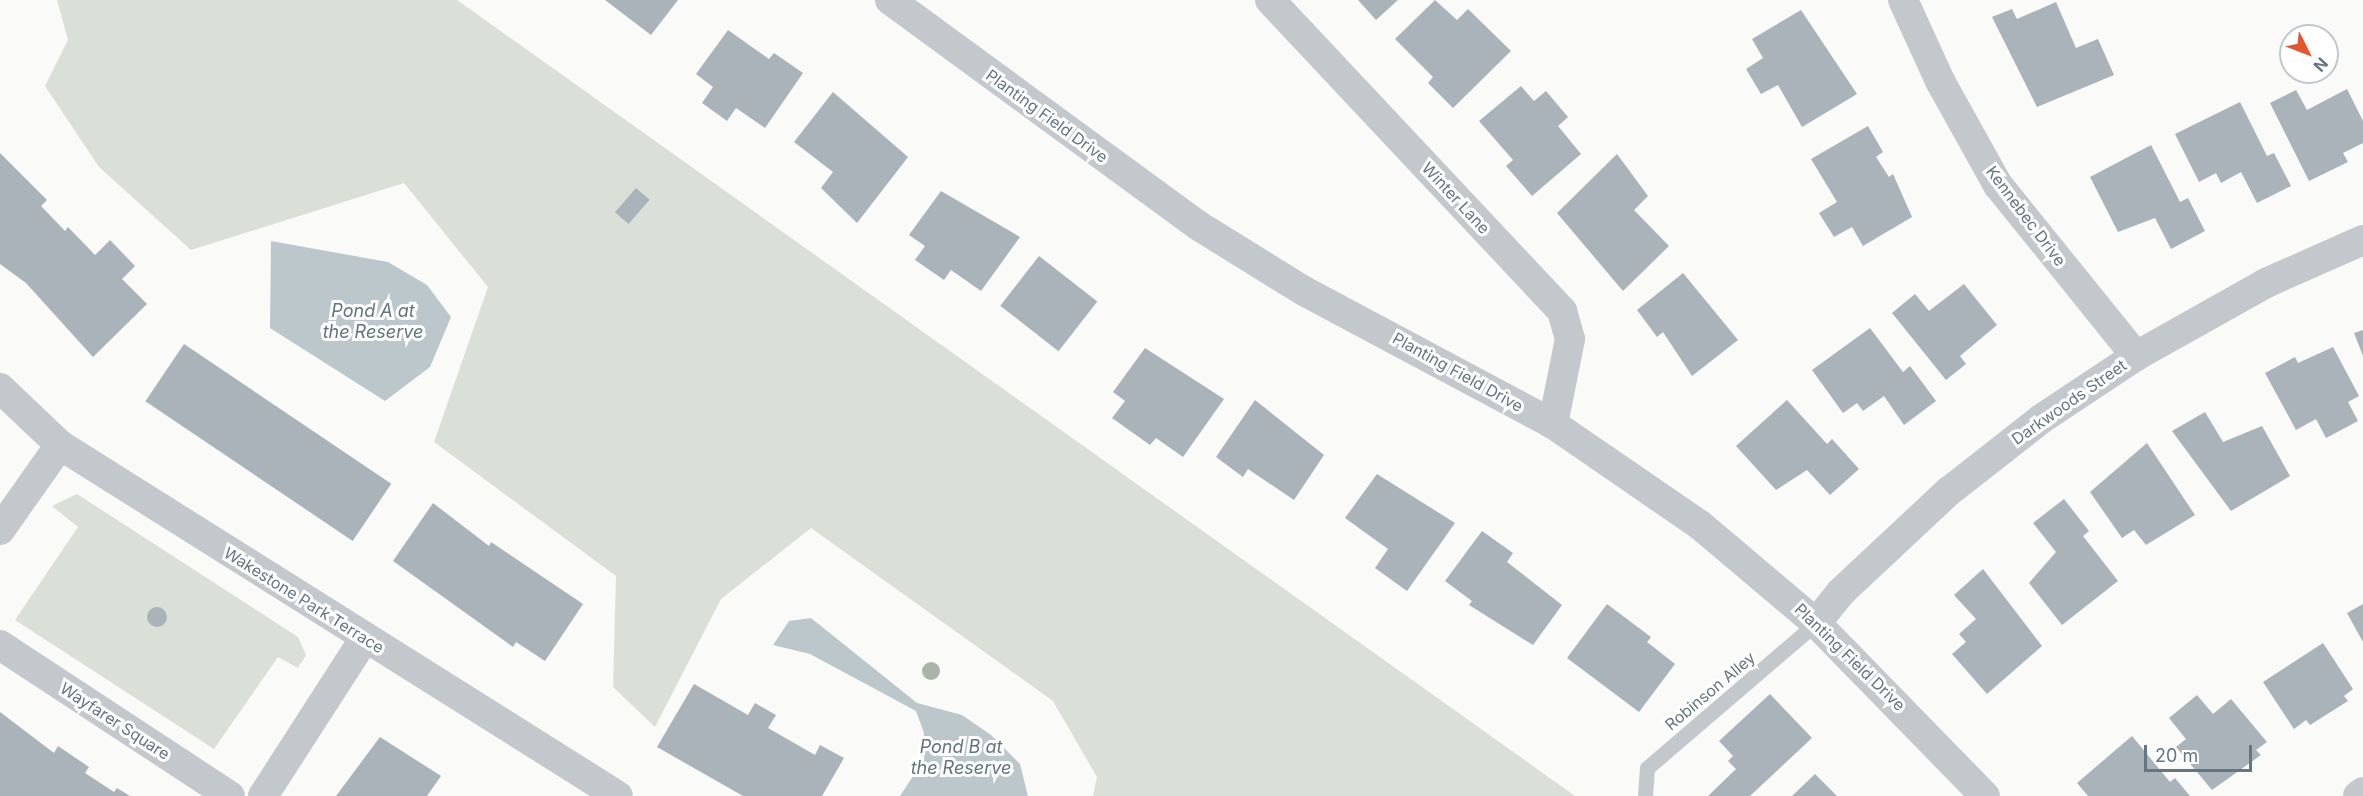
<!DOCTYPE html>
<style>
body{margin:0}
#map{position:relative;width:2363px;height:796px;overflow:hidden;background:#fafaf8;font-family:Inter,sans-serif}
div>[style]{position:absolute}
.green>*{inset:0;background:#dadfd7}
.water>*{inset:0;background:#bbc7cb}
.building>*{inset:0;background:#aab3b9;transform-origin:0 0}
.round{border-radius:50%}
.lane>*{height:15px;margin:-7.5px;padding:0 7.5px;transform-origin:7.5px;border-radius:7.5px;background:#c3c8cc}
.street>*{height:30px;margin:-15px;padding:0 15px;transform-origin:15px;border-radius:15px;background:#c3c8cc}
.trees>*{width:18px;height:18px;margin:-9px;border-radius:50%;background:#aab4a7}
span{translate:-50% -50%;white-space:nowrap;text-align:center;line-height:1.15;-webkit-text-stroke:6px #fff;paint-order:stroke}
.street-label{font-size:16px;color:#657683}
.water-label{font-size:18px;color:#60757c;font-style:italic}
.north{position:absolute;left:2279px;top:24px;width:60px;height:60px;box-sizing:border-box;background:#fff;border:2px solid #c1c8cd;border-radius:50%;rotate:132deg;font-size:16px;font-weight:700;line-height:24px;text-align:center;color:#657683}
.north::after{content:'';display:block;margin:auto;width:21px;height:27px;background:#e4572e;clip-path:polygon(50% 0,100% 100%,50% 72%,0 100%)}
.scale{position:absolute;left:2144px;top:745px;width:108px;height:27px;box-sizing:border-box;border:3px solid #657683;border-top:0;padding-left:8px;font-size:18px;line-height:21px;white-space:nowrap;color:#657683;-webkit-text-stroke:4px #fff;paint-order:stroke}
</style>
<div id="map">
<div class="green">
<div style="clip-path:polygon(57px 0,457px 0,1575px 796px,1093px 796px,1097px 777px,1053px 701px,811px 528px,721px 599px,655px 727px,613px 687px,616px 576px,434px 442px,488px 287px,404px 183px,191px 250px,99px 167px,45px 86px,68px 40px)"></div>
<div style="clip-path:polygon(77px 494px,298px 637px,306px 655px,298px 668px,278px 657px,214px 749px,15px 620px,78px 527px,52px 506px)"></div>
</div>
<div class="water">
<div style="clip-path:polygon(271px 241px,388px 262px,427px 285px,451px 317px,430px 367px,385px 401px,270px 328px)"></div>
<div style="clip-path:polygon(811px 618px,917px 703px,962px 715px,991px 735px,1020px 764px,1028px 796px,900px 796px,923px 761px,924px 733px,916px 711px,810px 654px,773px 645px,789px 621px)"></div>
</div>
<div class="building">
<div style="clip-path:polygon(605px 0,678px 0,651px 35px)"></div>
<div style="clip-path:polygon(1358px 0,1398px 0,1376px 20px)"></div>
<div style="clip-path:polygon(1435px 0,1457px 20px,1468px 9px,1511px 51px,1453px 108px,1428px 83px,1433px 77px,1395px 39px)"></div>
<div style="clip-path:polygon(2056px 2px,2076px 48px,2098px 39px,2114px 75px,2037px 107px,1992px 17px,2012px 9px,2017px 19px)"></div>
<div style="clip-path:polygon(1801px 10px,1857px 94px,1802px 127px,1778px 85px,1761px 94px,1746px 69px,1763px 58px,1752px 39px)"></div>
<div style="clip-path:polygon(728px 30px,769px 59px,774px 53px,803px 73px,765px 128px,736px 108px,727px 121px,702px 103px,713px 87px,696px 74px)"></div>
<div style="clip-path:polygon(1521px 86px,1534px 101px,1546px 91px,1568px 117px,1558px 126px,1581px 154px,1532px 196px,1506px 166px,1513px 160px,1479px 121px)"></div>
<div style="clip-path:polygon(2347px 89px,2363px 121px,2363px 143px,2343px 153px,2348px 162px,2309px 181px,2270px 103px,2296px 90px,2307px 110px)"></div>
<div style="clip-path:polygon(833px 92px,908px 157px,857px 223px,821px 188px,833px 172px,794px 142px)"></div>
<div style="clip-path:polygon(2240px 102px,2267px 156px,2274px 153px,2291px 186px,2257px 203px,2241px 172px,2221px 183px,2216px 173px,2199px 182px,2175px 134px)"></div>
<div style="clip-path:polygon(1868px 126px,1883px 152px,1876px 157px,1889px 177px,1893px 174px,1912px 217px,1863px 246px,1852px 227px,1834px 237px,1819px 213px,1837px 202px,1811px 159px)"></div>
<div style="clip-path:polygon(2151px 145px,2180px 202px,2188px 198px,2205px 231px,2171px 249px,2155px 218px,2118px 232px,2090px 177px)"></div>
<div style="clip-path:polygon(0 153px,47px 200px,41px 206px,65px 231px,68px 227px,95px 255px,110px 240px,135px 266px,122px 279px,147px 304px,93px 357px,26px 283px,0 264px)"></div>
<div style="clip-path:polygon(1617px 154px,1648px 196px,1634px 210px,1669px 246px,1623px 291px,1557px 213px)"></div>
<div style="left:636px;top:188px;width:18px;height:32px;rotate:41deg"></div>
<div style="clip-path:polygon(941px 191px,1020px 237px,981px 291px,951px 270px,944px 280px,915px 260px,925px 246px,909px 235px)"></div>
<div style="left:1039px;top:256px;width:74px;height:63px;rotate:38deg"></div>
<div style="clip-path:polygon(1683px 273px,1738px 340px,1692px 376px,1663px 332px,1657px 337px,1637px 310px)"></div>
<div style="clip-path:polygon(1964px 284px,1997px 325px,1960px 356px,1966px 364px,1946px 380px,1892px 313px,1915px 294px,1929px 311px)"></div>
<div style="clip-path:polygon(1870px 328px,1903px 372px,1910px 366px,1936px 401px,1904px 425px,1884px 396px,1863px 411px,1857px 403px,1843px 413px,1812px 370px)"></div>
<div style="clip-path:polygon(2363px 330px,2363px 356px,2354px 333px)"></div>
<div style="left:184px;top:344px;width:250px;height:69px;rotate:34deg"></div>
<div style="clip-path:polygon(2333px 347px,2359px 396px,2348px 402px,2358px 421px,2326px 438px,2316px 419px,2296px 430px,2265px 373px,2295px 357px,2298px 363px)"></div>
<div style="clip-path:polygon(1145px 348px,1224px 399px,1183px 457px,1156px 438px,1150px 445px,1112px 418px,1125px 401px,1113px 392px)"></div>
<div style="clip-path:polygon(1255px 400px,1324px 455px,1294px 500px,1248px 469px,1243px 477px,1216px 457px)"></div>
<div style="clip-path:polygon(1787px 400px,1827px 444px,1832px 439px,1859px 469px,1830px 495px,1807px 470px,1776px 490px,1736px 446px)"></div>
<div style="clip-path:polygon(2205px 412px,2223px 442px,2262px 426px,2290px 476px,2231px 511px,2172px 431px)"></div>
<div style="clip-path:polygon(2147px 443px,2195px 515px,2146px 545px,2134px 530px,2122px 538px,2090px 492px)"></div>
<div style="clip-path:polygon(1377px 474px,1455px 523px,1407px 591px,1375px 568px,1388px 549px,1345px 518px)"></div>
<div style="clip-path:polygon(2064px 499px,2089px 531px,2083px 536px,2118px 581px,2062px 625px,2029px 583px,2056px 552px,2033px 523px)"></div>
<div style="clip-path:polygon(433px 503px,489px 546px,491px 542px,583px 604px,545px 661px,516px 642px,513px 647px,393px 561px)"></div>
<div style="clip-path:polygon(1482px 531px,1513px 553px,1507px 562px,1562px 605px,1533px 645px,1469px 605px,1472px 601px,1445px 581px)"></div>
<div style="clip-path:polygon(1983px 569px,2042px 646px,1987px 694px,1952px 654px,1966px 642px,1959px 634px,1976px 619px,1954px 595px)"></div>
<div style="clip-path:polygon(1607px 604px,1651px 637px,1647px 642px,1675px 664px,1639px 712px,1567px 658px)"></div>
<div style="clip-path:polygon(2363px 604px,2363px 642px,2347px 613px)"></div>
<div class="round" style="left:147px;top:607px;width:20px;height:20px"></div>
<div style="clip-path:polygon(2323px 643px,2353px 689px,2344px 696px,2348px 701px,2310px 725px,2306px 720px,2294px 729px,2263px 682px)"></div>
<div style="clip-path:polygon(694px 684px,748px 715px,755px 703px,776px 715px,768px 728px,815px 755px,820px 745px,844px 758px,822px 796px,743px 796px,657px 747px)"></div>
<div style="clip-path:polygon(1770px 694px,1812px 738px,1750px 796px,1708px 796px,1736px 769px,1728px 761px,1733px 756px,1719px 741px)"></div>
<div style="clip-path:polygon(2197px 695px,2213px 714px,2231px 699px,2267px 742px,2256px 750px,2261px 755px,2212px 790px,2176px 747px,2186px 739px,2169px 718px)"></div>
<div style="clip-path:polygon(0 712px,54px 753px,58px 746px,89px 767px,85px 773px,114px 792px,117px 788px,130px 796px,0 796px)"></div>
<div style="clip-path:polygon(2132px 736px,2170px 782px,2175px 778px,2190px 796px,2088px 796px,2077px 783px)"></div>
<div style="clip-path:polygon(380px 737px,441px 776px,427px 796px,336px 796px)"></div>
<div style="clip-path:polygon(1815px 774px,1837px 796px,1792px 796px)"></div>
</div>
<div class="lane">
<div style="left:1645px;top:796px;width:28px;rotate:-86deg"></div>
<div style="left:1647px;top:768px;width:223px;rotate:-40.6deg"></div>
</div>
<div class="street">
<div style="left:890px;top:0;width:383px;rotate:36.2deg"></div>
<div style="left:1199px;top:226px;width:123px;rotate:31.8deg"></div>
<div style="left:1304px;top:291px;width:282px;rotate:28.1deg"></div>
<div style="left:1553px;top:424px;width:178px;rotate:34.5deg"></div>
<div style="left:1700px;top:525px;width:152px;rotate:40.2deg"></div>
<div style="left:1816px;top:623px;width:242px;rotate:45.7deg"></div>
<div style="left:1270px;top:0;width:427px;rotate:46.8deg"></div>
<div style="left:1562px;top:311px;width:29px;rotate:74deg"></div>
<div style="left:1570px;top:339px;width:87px;rotate:101.3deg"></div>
<div style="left:1903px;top:0;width:89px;rotate:65.4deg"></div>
<div style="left:1940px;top:81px;width:119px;rotate:60.9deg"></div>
<div style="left:1998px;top:185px;width:220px;rotate:51.1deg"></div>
<div style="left:0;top:388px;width:83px;rotate:43.5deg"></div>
<div style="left:60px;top:445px;width:659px;rotate:32.17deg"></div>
<div style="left:0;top:530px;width:104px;rotate:-54.8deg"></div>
<div style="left:1816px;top:623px;width:38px;rotate:-51deg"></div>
<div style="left:1840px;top:593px;width:148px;rotate:-43.1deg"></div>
<div style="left:1948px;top:492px;width:118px;rotate:-38.1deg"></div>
<div style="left:2041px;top:419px;width:114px;rotate:-33.6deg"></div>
<div style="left:2136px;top:356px;width:149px;rotate:-29.3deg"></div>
<div style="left:2266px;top:283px;width:106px;rotate:-23.9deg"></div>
<div style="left:0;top:645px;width:275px;rotate:33.3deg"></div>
<div style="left:263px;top:796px;width:188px;rotate:-57.2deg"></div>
<div style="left:2358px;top:796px;width:6px;rotate:-39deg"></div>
</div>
<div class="trees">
<div style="left:931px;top:671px"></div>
</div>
<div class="street-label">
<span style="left:1047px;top:116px;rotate:36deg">Planting Field Drive</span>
<span style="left:1456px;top:198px;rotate:47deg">Winter Lane</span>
<span style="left:2026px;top:216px;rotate:53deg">Kennebec Drive</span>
<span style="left:1458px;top:372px;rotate:29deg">Planting Field Drive</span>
<span style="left:2069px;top:402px;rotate:-35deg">Darkwoods Street</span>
<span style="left:304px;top:600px;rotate:32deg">Wakestone Park Terrace</span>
<span style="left:1850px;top:657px;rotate:44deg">Planting Field Drive</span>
<span style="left:1710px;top:691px;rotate:-40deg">Robinson Alley</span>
<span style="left:115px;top:721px;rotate:33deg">Wayfarer Square</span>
</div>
<div class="water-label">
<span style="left:373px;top:322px">Pond A at<br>the Reserve</span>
<span style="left:961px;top:758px">Pond B at<br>the Reserve</span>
</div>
<div class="north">N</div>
<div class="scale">20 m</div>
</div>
